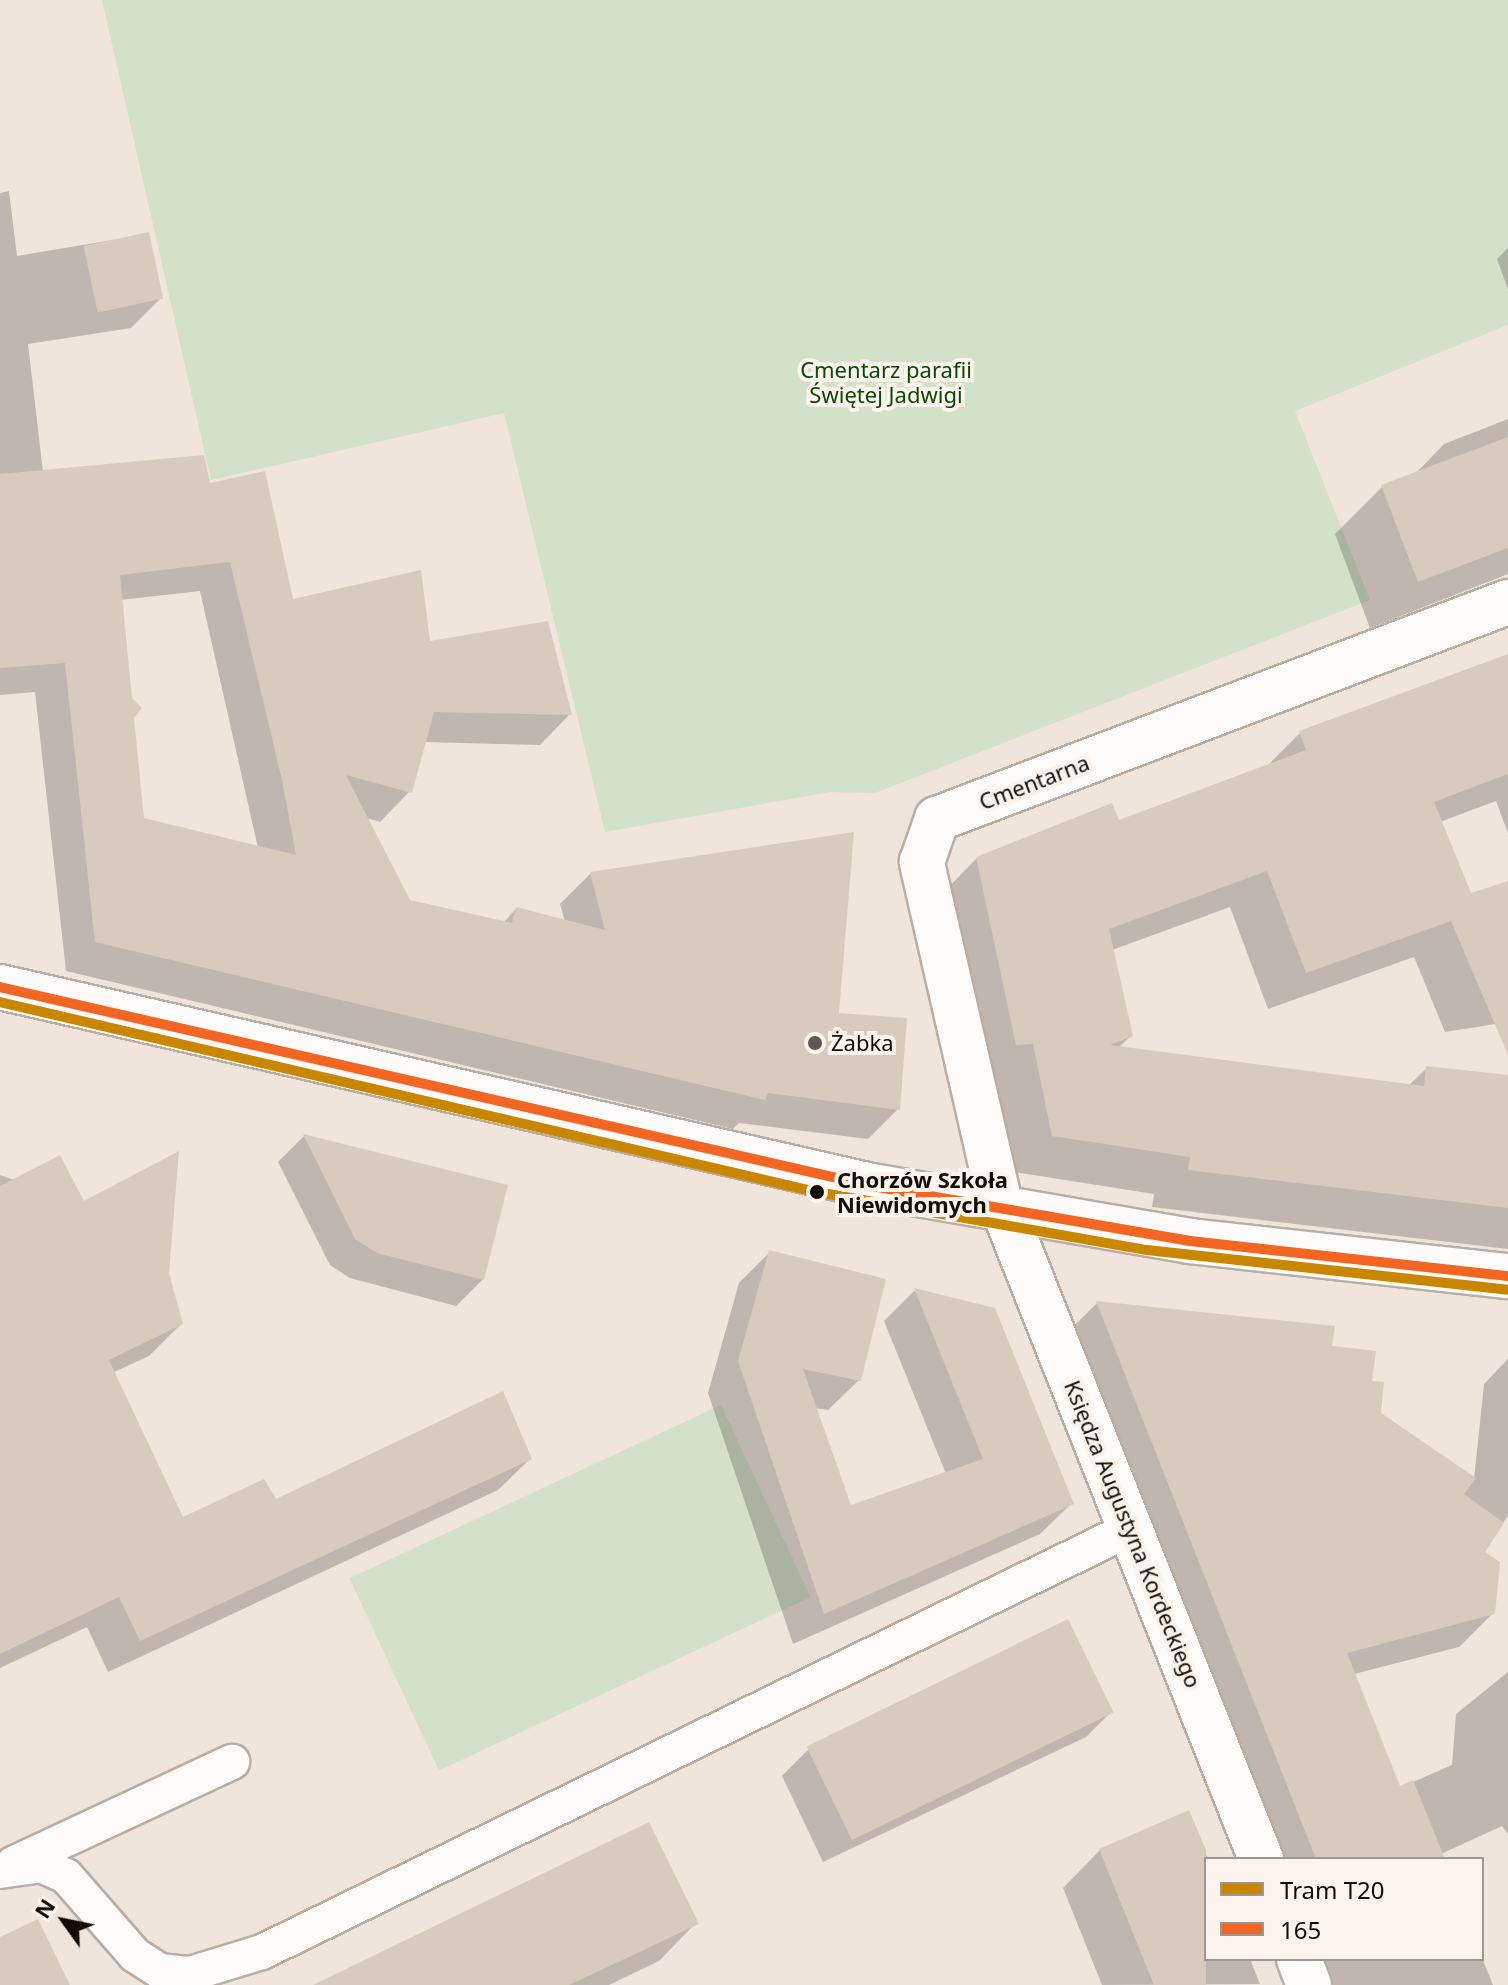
<!DOCTYPE html>
<meta charset="utf-8">
<style>
body{margin:0}
#map{position:relative;width:1508px;height:1985px;overflow:hidden;background:#f0e4db;font-family:"Noto Sans",sans-serif}
div>[style]{position:absolute}
.green>*{inset:0;background:#d3e1c8;transform-origin:0 0}
.shadow>*{inset:0;background:#0003}
.building>*{inset:0;background:#d9cabe;transform-origin:0 0}
.roads{filter:drop-shadow(2px 0 #b7aea6) drop-shadow(-2px 0 #b7aea6) drop-shadow(0 2px #b7aea6) drop-shadow(0 -2px #b7aea6)}
.lane>*{height:34px;margin:-17px;padding:0 17px;transform-origin:17px;border-radius:17px;background:#fdfbfa}
.street>*{height:44px;margin:-22px;padding:0 22px;transform-origin:22px;border-radius:22px;background:#fdfbfa}
.secondary>*{height:44px;margin:-22px;padding:0 22px;transform-origin:22px;border-radius:22px;background:#fdfbfa}
.bus-1>*{height:10px;margin:-5px;padding:0 5px;transform-origin:5px;border-radius:5px;background:#f26522}
.tram-1>*{height:10px;margin:-5px;padding:0 5px;transform-origin:5px;border-radius:5px;background:#c98701}
.dots>*{width:22px;height:22px;translate:-50% -50%;box-sizing:border-box;border:4px solid #fcf3ec;border-radius:50%}
span{translate:-50% -50%;white-space:nowrap;text-align:center;line-height:1.15;-webkit-text-stroke:8px #fcf3ec;paint-order:stroke}
.park-label{font-size:22px;color:#084908}
.street-label{font-size:22px;color:#120b06}
.poi-label{font-size:22px;color:#120b06}
.left{translate:0 -50%;text-align:left}
.stop-label{font-size:22px;color:#120b06;font-weight:700}
.legend{position:absolute;left:1204px;top:1857px;width:280px;height:104px;box-sizing:border-box;background:#fcf3ec;border:2px solid #9e9690;margin:0;padding:10px 14px;list-style:none;font-size:24px;color:#120b06}
.legend li{display:flex;align-items:center;gap:16px;height:40px}
.legend b{width:40px;border:2px solid #9e9690}
.north{position:absolute;left:24px;top:1881px;width:80px;height:80px;-webkit-text-stroke:6px #fcf3ec;paint-order:stroke;rotate:303deg;font-size:22px;font-weight:700;line-height:32px;text-align:center;color:#120b06}
.north::after{content:'';display:block;margin:auto;width:28px;height:36px;background:#120b06;clip-path:polygon(50% 0,100% 100%,50% 72%,0 100%)}
</style>
<div id="map">
<div class="green">
<div style="clip-path:polygon(102px 0,1508px 0,1508px 325px,1295px 411px,1370px 600px,875px 793px,830px 792px,605px 832px,504px 413px,211px 480px)"></div>
<div style="left:721px;top:1405px;width:212px;height:410px;rotate:65deg"></div>
</div>
<div class="shadow">
<div style="clip-path:polygon(evenodd,9px 191px,17px 256px,148px 234px,161px 298px,131px 328px,28px 344px,43px 472px,208px 486px,292px 601px,428px 643px,546px 624px,570px 714px,540px 745px,424px 742px,410px 791px,380px 822px,366px 818px,409px 902px,503px 923px,516px 909px,565px 922px,560px 904px,591px 873px,837px 1014px,898px 1109px,868px 1139px,739px 1123px,733px 1129px,66px 971px,35px 692px,0 695px,0 193px,9px 191px,200px 591px,258px 848px,142px 820px,120px 600px,200px 591px)"></div>
<div style="clip-path:polygon(1508px 248px,1508px 289px,1497px 259px)"></div>
<div style="clip-path:polygon(1508px 419px,1508px 574px,1370px 628px,1335px 534px,1382px 487px,1413px 476px,1444px 444px)"></div>
<div style="clip-path:polygon(1508px 656px,1508px 833px,1496px 801px,1440px 822px,1470px 896px,1508px 883px,1508px 1022px,1445px 1032px,1414px 957px,1268px 1009px,1230px 907px,1112px 950px,1131px 1036px,1118px 1048px,1408px 1086px,1427px 1068px,1508px 1077px,1508px 1249px,1152px 1207px,1154px 1194px,1015px 1172px,996px 1080px,980px 1081px,940px 896px,977px 858px,1118px 823px,1266px 767px,1300px 733px)"></div>
<div style="clip-path:polygon(304px 1136px,506px 1187px,483px 1279px,456px 1306px,350px 1278px,330px 1265px,278px 1162px)"></div>
<div style="clip-path:polygon(0 1175px,83px 1204px,167px 1273px,181px 1324px,149px 1356px,112px 1373px,182px 1519px,530px 1459px,498px 1490px,108px 1672px,87px 1627px,0 1668px)"></div>
<div style="clip-path:polygon(770px 1252px,859px 1380px,828px 1410px,815px 1408px,850px 1507px,946px 1474px,884px 1321px,914px 1291px,994px 1310px,1071px 1504px,1040px 1534px,793px 1644px,708px 1393px,739px 1283px)"></div>
<div style="clip-path:polygon(1097px 1303px,1330px 1348px,1370px 1383px,1379px 1414px,1474px 1479px,1484px 1384px,1508px 1359px,1508px 1516px,1483px 1552px,1493px 1613px,1459px 1647px,1354px 1674px,1399px 1788px,1452px 1765px,1456px 1714px,1508px 1672px,1508px 1834px,1502px 1826px,1441px 1854px,1443px 1859px,1270px 1859px,1064px 1336px)"></div>
<div style="clip-path:polygon(1067px 1621px,1112px 1711px,1086px 1737px,823px 1862px,782px 1776px,808px 1750px)"></div>
<div style="clip-path:polygon(1188px 1813px,1208px 1859px,1206px 1959px,1250px 1959px,1260px 1984px,1102px 1985px,1063px 1888px,1100px 1850px)"></div>
<div style="clip-path:polygon(696px 1923px,659px 1961px,609px 1985px,317px 1985px)"></div>
<div style="clip-path:polygon(1482px 1958px,1493px 1985px,1319px 1985px,1309px 1959px)"></div>
</div>
<div class="building">
<div style="left:149px;top:232px;width:68px;height:67px;rotate:78deg"></div>
<div style="clip-path:polygon(1508px 437px,1508px 548px,1418px 582px,1381px 485px)"></div>
<div style="clip-path:polygon(evenodd,204px 455px,210px 483px,265px 471px,293px 599px,421px 570px,430px 641px,548px 621px,572px 715px,434px 712px,412px 793px,346px 775px,410px 900px,512px 923px,516px 907px,605px 930px,590px 872px,854px 832px,839px 1013px,907px 1018px,900px 1110px,768px 1093px,765px 1100px,95px 942px,65px 663px,0 668px,0 474px,204px 455px,230px 562px,282px 780px,296px 855px,144px 818px,134px 718px,142px 708px,132px 698px,120px 575px,230px 562px)"></div>
<div style="clip-path:polygon(1508px 654px,1508px 774px,1434px 802px,1471px 893px,1508px 881px,1508px 1055px,1451px 921px,1306px 973px,1267px 871px,1109px 929px,1133px 1036px,1110px 1045px,1424px 1086px,1426px 1066px,1508px 1075px,1508px 1208px,1188px 1170px,1190px 1157px,1052px 1136px,1033px 1044px,1016px 1045px,976px 857px,1112px 803px,1119px 820px,1306px 750px,1299px 731px)"></div>
<div style="clip-path:polygon(303px 1134px,508px 1185px,484px 1280px,377px 1253px,355px 1239px)"></div>
<div style="clip-path:polygon(179px 1151px,169px 1273px,183px 1324px,109px 1360px,183px 1517px,264px 1479px,276px 1499px,503px 1391px,532px 1459px,140px 1641px,119px 1597px,0 1654px,0 1186px,60px 1155px,84px 1201px)"></div>
<div style="clip-path:polygon(769px 1250px,886px 1279px,861px 1381px,803px 1369px,851px 1505px,983px 1459px,914px 1288px,995px 1308px,1074px 1504px,824px 1614px,738px 1361px)"></div>
<div style="clip-path:polygon(1096px 1301px,1335px 1326px,1332px 1346px,1376px 1351px,1372px 1381px,1384px 1382px,1381px 1413px,1476px 1478px,1464px 1494px,1504px 1523px,1485px 1552px,1500px 1562px,1495px 1614px,1347px 1653px,1400px 1786px,1413px 1780px,1445px 1859px,1316px 1859px)"></div>
<div style="left:1068px;top:1619px;width:104px;height:291px;rotate:64deg"></div>
<div style="clip-path:polygon(1189px 1810px,1206px 1850px,1206px 1985px,1154px 1985px,1099px 1849px)"></div>
<div style="clip-path:polygon(649px 1822px,699px 1924px,569px 1985px,313px 1985px)"></div>
<div style="clip-path:polygon(38px 1919px,70px 1985px,0 1985px,0 1937px)"></div>
</div>
<div class="roads">
<div class="lane">
<div style="left:13px;top:1864px;width:242px;rotate:-25deg"></div>
<div style="left:0;top:1871px;width:41px;rotate:-8.3deg"></div>
<div style="left:41px;top:1865px;width:27px;rotate:24deg"></div>
<div style="left:66px;top:1876px;width:105px;rotate:48.9deg"></div>
<div style="left:135px;top:1955px;width:30px;rotate:33deg"></div>
<div style="left:160px;top:1971px;width:30px;rotate:6deg"></div>
<div style="left:190px;top:1974px;width:75px;rotate:-17deg"></div>
<div style="left:262px;top:1952px;width:968px;rotate:-25.98deg"></div>
</div>
<div class="street">
<div style="left:1261px;top:1859px;width:714px;rotate:-111.61deg"></div>
<div style="left:998px;top:1195px;width:342px;rotate:-102.9deg"></div>
<div style="left:922px;top:862px;width:46px;rotate:-70.8deg"></div>
<div style="left:937px;top:819px;width:611px;rotate:-20.81deg"></div>
<div style="left:1299px;top:1959px;width:28px;rotate:69deg"></div>
</div>
<div class="secondary">
<div style="left:0;top:987px;width:894px;rotate:12.86deg"></div>
<div style="left:872px;top:1186px;width:323px;rotate:9.8deg"></div>
<div style="left:1190px;top:1241px;width:320px;rotate:6.3deg"></div>
</div>
</div>
<div class="bus-1">
<div style="left:0;top:987px;width:894px;rotate:12.86deg"></div>
<div style="left:872px;top:1186px;width:323px;rotate:9.8deg"></div>
<div style="left:1190px;top:1241px;width:320px;rotate:6.3deg"></div>
</div>
<div class="tram-1">
<div style="left:0;top:1002px;width:839px;rotate:13.09deg"></div>
<div style="left:817px;top:1192px;width:335px;rotate:10deg"></div>
<div style="left:1147px;top:1250px;width:363px;rotate:6.3deg"></div>
</div>
<div class="dots">
<div style="left:815px;top:1043px;background:#605751"></div>
<div style="left:817px;top:1192px;background:#120b06"></div>
</div>
<div class="park-label">
<span style="left:886px;top:382px">Cmentarz parafii<br>Świętej Jadwigi</span>
</div>
<div class="street-label">
<span style="left:1034px;top:782px;rotate:-21deg">Cmentarna</span>
<span style="left:1133px;top:1534px;rotate:68deg">Księdza Augustyna Kordeckiego</span>
</div>
<div class="poi-label">
<span class="left" style="left:831px;top:1043px">Żabka</span>
</div>
<div class="stop-label">
<span class="left" style="left:837px;top:1192px">Chorzów Szkoła<br>Niewidomych</span>
</div>
<ul class="legend">
<li><b style="height:10px;background:#c98701"></b>Tram T20</li>
<li><b style="height:10px;background:#f26522"></b>165</li>
</ul>
<div class="north">N</div>
</div>
